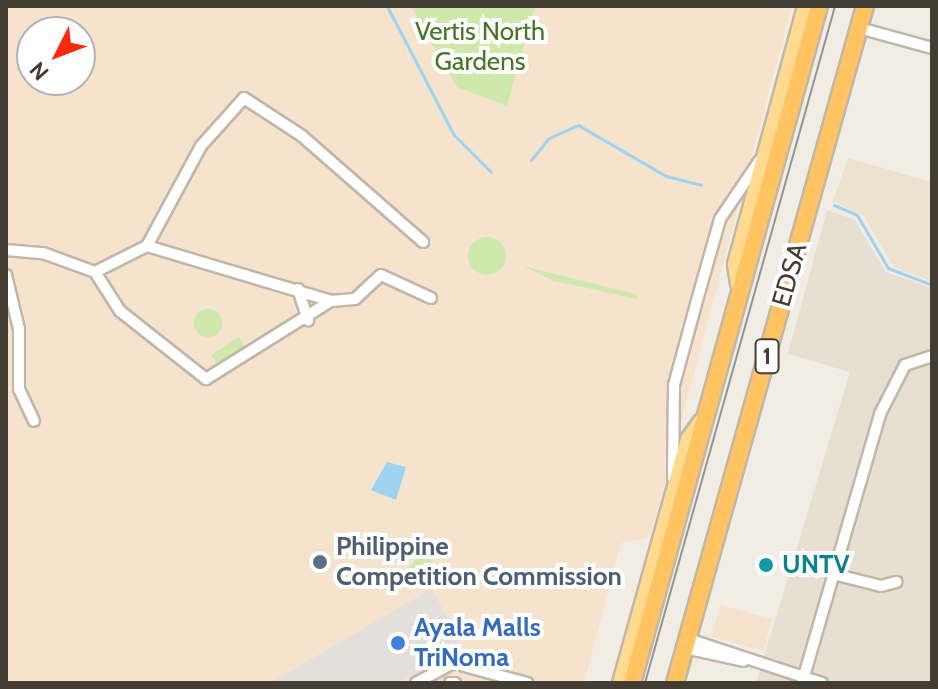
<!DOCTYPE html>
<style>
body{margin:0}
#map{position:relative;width:938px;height:689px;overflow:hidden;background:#f2ede4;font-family:Cabin,sans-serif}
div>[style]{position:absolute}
.residential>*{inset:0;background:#e6dfd2}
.commercial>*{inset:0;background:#f5e3ce;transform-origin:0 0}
.education>*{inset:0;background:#ece2cd}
.green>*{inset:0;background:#cfe8ab;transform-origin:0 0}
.round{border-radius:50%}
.parking>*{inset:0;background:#e3e0dc}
.water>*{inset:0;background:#9ed3f1}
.stream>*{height:3px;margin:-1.5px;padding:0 1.5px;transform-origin:1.5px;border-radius:1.5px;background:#9ed3f1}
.roads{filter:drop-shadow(2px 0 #c1b7a9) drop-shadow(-2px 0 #c1b7a9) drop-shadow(0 2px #c1b7a9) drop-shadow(0 -2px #c1b7a9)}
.minor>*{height:10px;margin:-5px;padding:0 5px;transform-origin:5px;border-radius:5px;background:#fff}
.major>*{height:14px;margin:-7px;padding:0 7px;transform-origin:7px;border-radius:7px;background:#ffda90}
.highway>*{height:16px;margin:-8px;padding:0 8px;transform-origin:8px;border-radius:8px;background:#ffc362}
.tram>*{height:2px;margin:-1px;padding:0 1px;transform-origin:1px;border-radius:1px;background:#949494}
.dots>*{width:22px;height:22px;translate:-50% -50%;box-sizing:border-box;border:4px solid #fff;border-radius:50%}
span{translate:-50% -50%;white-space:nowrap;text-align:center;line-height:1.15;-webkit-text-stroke:8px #fff;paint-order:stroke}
.shield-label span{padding:2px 6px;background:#fff;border:2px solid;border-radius:6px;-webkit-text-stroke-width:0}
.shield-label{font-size:24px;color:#443d34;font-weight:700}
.park-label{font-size:26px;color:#487627}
.street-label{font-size:26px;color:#443d34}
.service-label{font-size:26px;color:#4e5e75;font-weight:700}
.left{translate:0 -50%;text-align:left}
.culture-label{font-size:26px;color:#0d838f;font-weight:700}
.shop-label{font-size:26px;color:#366cbe;font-weight:700}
.frame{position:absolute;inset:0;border:8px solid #443d34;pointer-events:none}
.north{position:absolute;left:16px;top:16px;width:80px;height:80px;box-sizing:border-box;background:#fff;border:2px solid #b4b1ae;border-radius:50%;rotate:228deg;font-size:22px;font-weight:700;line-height:32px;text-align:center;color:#443d34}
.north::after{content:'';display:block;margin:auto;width:28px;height:36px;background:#fd2810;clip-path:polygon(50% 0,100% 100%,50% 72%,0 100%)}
</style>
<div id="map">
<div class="residential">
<div style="clip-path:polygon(827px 210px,855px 220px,886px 272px,932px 288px,932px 683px,756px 683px,850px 372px,788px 354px)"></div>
</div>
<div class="commercial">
<div style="clip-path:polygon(evenodd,6px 6px,792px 6px,654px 524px,647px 538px,621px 543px,584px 683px,6px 683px,6px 6px,32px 32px,80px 32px,80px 80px,32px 80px,32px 32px)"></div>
<div style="left:720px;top:605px;width:54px;height:33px;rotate:15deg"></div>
</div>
<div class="education">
<div style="clip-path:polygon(848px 158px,932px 182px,932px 282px,894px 267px,864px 216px,833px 201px)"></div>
</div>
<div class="green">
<div style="clip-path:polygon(411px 6px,535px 6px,507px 106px,457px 87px)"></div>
<div class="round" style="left:468px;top:237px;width:38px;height:38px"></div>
<div style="clip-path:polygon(523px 266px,635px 294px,638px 299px,554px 281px)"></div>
<div class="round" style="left:194px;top:309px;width:28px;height:28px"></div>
<div style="left:239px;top:337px;width:17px;height:33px;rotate:57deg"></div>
<div style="clip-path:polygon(421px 549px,432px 561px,399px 579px,414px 562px)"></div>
</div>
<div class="parking">
<div style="clip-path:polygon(431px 589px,457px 632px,460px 653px,397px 683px,270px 683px)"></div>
</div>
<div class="water">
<div style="clip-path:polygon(387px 462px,406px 467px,396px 500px,371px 490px)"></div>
</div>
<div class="stream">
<div style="left:387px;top:6px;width:145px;rotate:62.6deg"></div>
<div style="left:454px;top:135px;width:52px;rotate:45deg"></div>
<div style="left:531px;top:160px;width:28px;rotate:-51deg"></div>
<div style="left:549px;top:138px;width:32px;rotate:-24deg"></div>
<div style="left:578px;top:125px;width:102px;rotate:30.1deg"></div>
<div style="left:666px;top:176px;width:36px;rotate:14deg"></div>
<div style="left:834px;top:205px;width:25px;rotate:23deg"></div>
<div style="left:857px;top:215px;width:61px;rotate:59.7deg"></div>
<div style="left:888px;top:268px;width:47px;rotate:21.1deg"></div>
</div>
<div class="roads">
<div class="minor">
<div style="left:859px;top:28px;width:76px;rotate:15.3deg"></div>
<div style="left:147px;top:246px;width:114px;rotate:-61.6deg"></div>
<div style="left:201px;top:146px;width:64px;rotate:-48.1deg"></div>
<div style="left:244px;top:98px;width:69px;rotate:33.2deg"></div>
<div style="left:302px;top:136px;width:161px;rotate:41.2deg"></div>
<div style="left:6px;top:250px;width:37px;rotate:5deg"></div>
<div style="left:43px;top:253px;width:55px;rotate:20.1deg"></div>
<div style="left:95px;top:272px;width:58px;rotate:-26.6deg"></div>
<div style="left:147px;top:246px;width:192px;rotate:16.6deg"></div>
<div style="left:331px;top:301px;width:24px;rotate:-5deg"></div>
<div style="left:355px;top:299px;width:35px;rotate:-43deg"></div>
<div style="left:381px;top:275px;width:55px;rotate:24.7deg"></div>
<div style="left:95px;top:272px;width:46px;rotate:57.3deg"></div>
<div style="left:120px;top:311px;width:110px;rotate:38.3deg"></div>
<div style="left:206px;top:379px;width:147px;rotate:-32deg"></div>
<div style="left:6px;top:275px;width:56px;rotate:76.5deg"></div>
<div style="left:19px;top:329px;width:60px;rotate:90deg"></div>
<div style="left:19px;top:389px;width:35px;rotate:65deg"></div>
<div style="left:298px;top:289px;width:33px;rotate:72deg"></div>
<div style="left:673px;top:478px;width:93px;rotate:-89.4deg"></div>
<div style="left:674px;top:385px;width:84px;rotate:-74.8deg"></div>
<div style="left:696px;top:304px;width:88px;rotate:-74.2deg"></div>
<div style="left:720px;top:219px;width:71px;rotate:-55.9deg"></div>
<div style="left:837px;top:575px;width:45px;rotate:14deg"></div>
<div style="left:881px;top:586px;width:16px;rotate:-15deg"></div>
<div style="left:688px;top:639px;width:141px;rotate:18.2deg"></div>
<div style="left:685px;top:648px;width:60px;rotate:12.4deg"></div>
<div style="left:416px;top:683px;width:42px;rotate:-28.4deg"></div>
<div style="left:453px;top:663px;width:77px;rotate:15.1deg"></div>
<div style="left:450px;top:683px;width:5px"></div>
<div style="left:802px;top:683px;width:280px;rotate:-73.8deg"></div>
<div style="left:880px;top:414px;width:55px;rotate:-63deg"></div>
<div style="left:905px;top:365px;width:28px;rotate:-18deg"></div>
</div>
<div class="major">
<div style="left:738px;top:284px;width:20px;rotate:-99deg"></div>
<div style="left:735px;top:264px;width:267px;rotate:-74.8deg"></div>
<div style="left:620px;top:683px;width:253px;rotate:-74.4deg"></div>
<div style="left:688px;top:439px;width:22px;rotate:-54deg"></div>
</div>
<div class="highway">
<div style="left:632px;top:683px;width:702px;rotate:-74.56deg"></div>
<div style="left:675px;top:683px;width:703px;rotate:-74.32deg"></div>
</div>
</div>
<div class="tram">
<div style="left:645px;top:683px;width:703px;rotate:-74.32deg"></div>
</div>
<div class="dots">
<div style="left:320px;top:562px;background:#5c6f8a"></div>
<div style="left:766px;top:565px;background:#0f9aa8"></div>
<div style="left:398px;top:643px;background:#3f7fe0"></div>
</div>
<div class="shield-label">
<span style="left:767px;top:356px">1</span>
</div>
<div class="park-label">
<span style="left:480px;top:47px">Vertis North<br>Gardens</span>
</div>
<div class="street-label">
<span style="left:790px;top:275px;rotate:-74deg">EDSA</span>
</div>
<div class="service-label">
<span class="left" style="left:336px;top:562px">Philippine<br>Competition Commission</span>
</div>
<div class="culture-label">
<span class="left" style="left:782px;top:565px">UNTV</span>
</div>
<div class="shop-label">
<span class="left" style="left:414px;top:643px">Ayala Malls<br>TriNoma</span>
</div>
<div class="frame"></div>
<div class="north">N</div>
</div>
